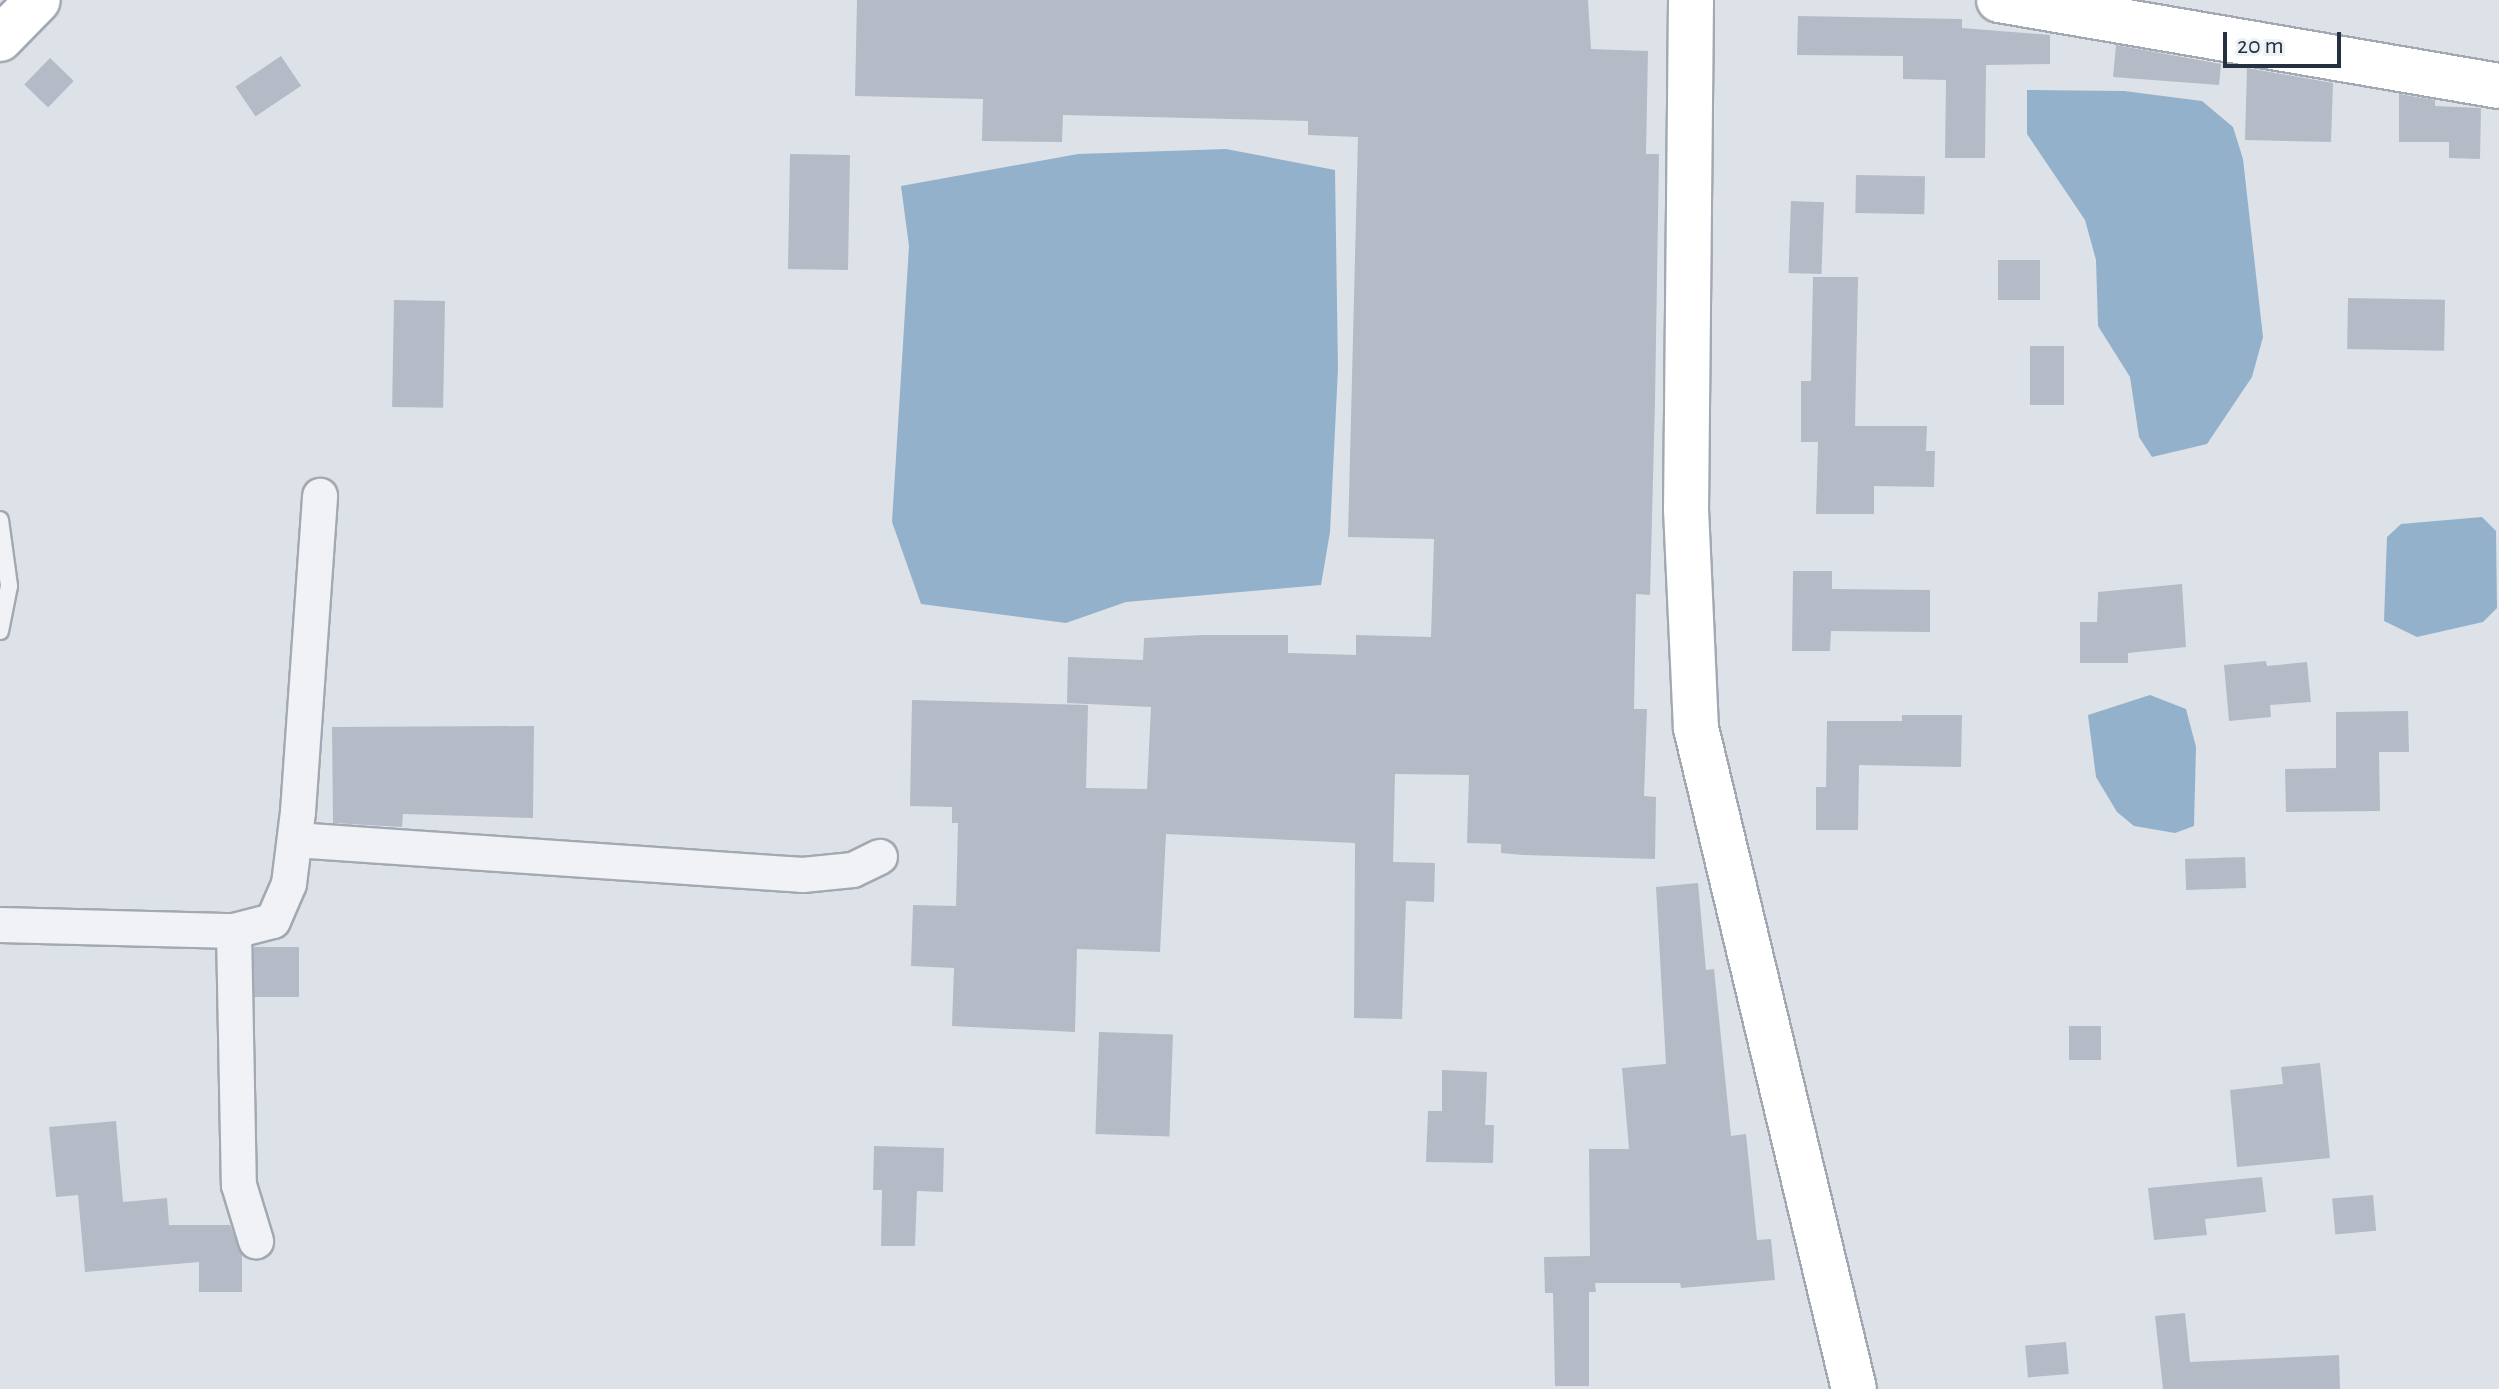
<!DOCTYPE html>
<style>
body{margin:0}
#map{position:relative;width:2499px;height:1389px;overflow:hidden;background:#dde2e8;font-family:"Alegreya Sans",sans-serif}
div>[style]{position:absolute}
.water>*{inset:0;background:#94b1cc}
.building>*{inset:0;background:#b4bbc6;transform-origin:0 0}
.roads{filter:drop-shadow(2px 0 #a2a9b2) drop-shadow(-2px 0 #a2a9b2) drop-shadow(0 2px #a2a9b2) drop-shadow(0 -2px #a2a9b2)}
.lane>*{height:16px;margin:-8px;padding:0 8px;transform-origin:8px;border-radius:8px;background:#f0f2f6}
.street>*{height:34px;margin:-17px;padding:0 17px;transform-origin:17px;border-radius:17px;background:#f0f2f6}
.secondary>*{height:44px;margin:-22px;padding:0 22px;transform-origin:22px;border-radius:22px;background:#fff}
span{translate:-50% -50%;white-space:nowrap;text-align:center;line-height:1.15;-webkit-text-stroke:7px #ecf1f6;paint-order:stroke}
.scale{position:absolute;left:2223px;top:32px;width:118px;height:36px;box-sizing:border-box;border:4px solid #253040;border-top:0;padding-left:10px;font-size:24px;line-height:28px;white-space:nowrap;color:#253040;-webkit-text-stroke:6px #ecf1f6;paint-order:stroke}
</style>
<div id="map">
<div class="water">
<div style="clip-path:polygon(2027px 90px,2124px 91px,2202px 101px,2233px 127px,2243px 159px,2263px 337px,2252px 377px,2207px 444px,2152px 457px,2139px 437px,2130px 377px,2098px 326px,2096px 260px,2085px 220px,2027px 134px)"></div>
<div style="clip-path:polygon(1226px 149px,1335px 170px,1338px 369px,1330px 532px,1321px 585px,1126px 602px,1066px 623px,921px 604px,892px 522px,909px 246px,901px 186px,1078px 154px)"></div>
<div style="clip-path:polygon(2482px 517px,2496px 531px,2497px 608px,2483px 622px,2417px 637px,2384px 621px,2387px 537px,2401px 524px)"></div>
<div style="clip-path:polygon(2150px 695px,2186px 709px,2196px 747px,2194px 826px,2175px 833px,2134px 826px,2117px 812px,2096px 777px,2088px 715px)"></div>
</div>
<div class="building">
<div style="clip-path:polygon(857px 0,1588px 0,1591px 49px,1648px 51px,1646px 154px,1659px 154px,1655px 402px,1650px 595px,1636px 594px,1634px 709px,1647px 709px,1644px 796px,1656px 797px,1655px 859px,1523px 855px,1501px 853px,1501px 844px,1467px 843px,1469px 775px,1395px 774px,1393px 862px,1435px 863px,1434px 902px,1406px 901px,1402px 1019px,1354px 1018px,1355px 843px,1166px 834px,1160px 952px,1077px 949px,1075px 1032px,952px 1026px,954px 968px,911px 966px,913px 905px,956px 906px,958px 823px,952px 823px,952px 807px,910px 806px,912px 700px,1088px 705px,1086px 788px,1147px 789px,1151px 707px,1067px 703px,1068px 657px,1143px 660px,1144px 638px,1202px 635px,1288px 635px,1288px 653px,1356px 655px,1356px 635px,1431px 637px,1434px 539px,1348px 537px,1358px 137px,1308px 135px,1308px 121px,1063px 115px,1062px 142px,982px 141px,983px 99px,855px 96px)"></div>
<div style="clip-path:polygon(1798px 16px,1962px 19px,1962px 28px,2050px 35px,2050px 64px,1986px 65px,1985px 158px,1945px 158px,1946px 80px,1903px 79px,1903px 56px,1797px 55px)"></div>
<div style="clip-path:polygon(2116px 45px,2221px 64px,2219px 85px,2113px 77px)"></div>
<div style="left:281px;top:56px;width:36px;height:55px;rotate:56deg"></div>
<div style="left:50px;top:58px;width:33px;height:37px;rotate:44deg"></div>
<div style="clip-path:polygon(2247px 68px,2333px 83px,2331px 142px,2245px 140px)"></div>
<div style="clip-path:polygon(2399px 94px,2435px 100px,2435px 106px,2481px 108px,2480px 159px,2449px 158px,2449px 142px,2399px 142px)"></div>
<div style="left:790px;top:154px;width:60px;height:115px;rotate:1deg"></div>
<div style="left:1856px;top:175px;width:69px;height:38px;rotate:1deg"></div>
<div style="left:1791px;top:201px;width:33px;height:72px;rotate:2deg"></div>
<div style="left:1998px;top:260px;width:42px;height:40px"></div>
<div style="clip-path:polygon(1813px 277px,1858px 277px,1855px 426px,1927px 426px,1926px 451px,1935px 451px,1934px 487px,1874px 486px,1874px 514px,1816px 514px,1818px 442px,1801px 442px,1801px 381px,1811px 381px)"></div>
<div style="left:2348px;top:298px;width:97px;height:51px;rotate:1deg"></div>
<div style="left:394px;top:300px;width:51px;height:107px;rotate:1deg"></div>
<div style="left:2030px;top:346px;width:34px;height:59px"></div>
<div style="clip-path:polygon(1793px 571px,1832px 571px,1832px 589px,1930px 590px,1930px 632px,1831px 631px,1830px 651px,1792px 651px)"></div>
<div style="clip-path:polygon(2182px 584px,2186px 647px,2128px 653px,2128px 663px,2080px 663px,2080px 622px,2097px 622px,2098px 592px)"></div>
<div style="clip-path:polygon(2266px 661px,2267px 666px,2307px 662px,2311px 702px,2270px 705px,2271px 717px,2229px 721px,2224px 665px)"></div>
<div style="clip-path:polygon(2408px 711px,2409px 752px,2379px 752px,2380px 811px,2286px 812px,2285px 769px,2336px 768px,2336px 712px)"></div>
<div style="clip-path:polygon(1902px 715px,1962px 715px,1961px 767px,1859px 765px,1858px 830px,1816px 830px,1816px 787px,1826px 787px,1827px 721px,1902px 721px)"></div>
<div style="clip-path:polygon(534px 726px,533px 818px,403px 814px,402px 827px,333px 823px,332px 727px)"></div>
<div style="left:2245px;top:857px;width:31px;height:60px;rotate:88deg"></div>
<div style="clip-path:polygon(1698px 883px,1706px 970px,1714px 969px,1731px 1136px,1746px 1134px,1757px 1240px,1771px 1239px,1775px 1280px,1681px 1288px,1680px 1283px,1595px 1283px,1596px 1292px,1589px 1292px,1589px 1386px,1555px 1386px,1553px 1293px,1545px 1293px,1544px 1257px,1590px 1256px,1589px 1149px,1629px 1149px,1622px 1068px,1666px 1064px,1656px 887px)"></div>
<div style="left:254px;top:947px;width:45px;height:50px"></div>
<div style="left:2101px;top:1026px;width:34px;height:32px;rotate:90deg"></div>
<div style="left:1099px;top:1032px;width:74px;height:102px;rotate:2deg"></div>
<div style="clip-path:polygon(2320px 1063px,2330px 1158px,2237px 1167px,2230px 1090px,2283px 1084px,2281px 1067px)"></div>
<div style="clip-path:polygon(1442px 1070px,1487px 1072px,1485px 1125px,1494px 1125px,1493px 1163px,1426px 1162px,1428px 1111px,1442px 1111px)"></div>
<div style="clip-path:polygon(116px 1121px,123px 1202px,167px 1198px,169px 1225px,230px 1225px,242px 1255px,242px 1292px,199px 1292px,199px 1262px,85px 1272px,78px 1195px,56px 1197px,49px 1127px)"></div>
<div style="clip-path:polygon(874px 1146px,944px 1148px,943px 1192px,917px 1191px,915px 1246px,881px 1246px,882px 1190px,873px 1190px)"></div>
<div style="clip-path:polygon(2262px 1177px,2266px 1212px,2205px 1219px,2207px 1235px,2154px 1240px,2148px 1188px)"></div>
<div style="left:2373px;top:1195px;width:36px;height:41px;rotate:85deg"></div>
<div style="clip-path:polygon(2185px 1313px,2190px 1362px,2339px 1355px,2340px 1389px,2163px 1389px,2155px 1316px)"></div>
<div style="left:2066px;top:1342px;width:32px;height:41px;rotate:85deg"></div>
</div>
<div class="roads">
<div class="lane">
<div style="left:0;top:520px;width:67px;rotate:82.2deg"></div>
<div style="left:9px;top:586px;width:46px;rotate:101.3deg"></div>
</div>
<div class="street">
<div style="left:295px;top:840px;width:509px;rotate:3.94deg"></div>
<div style="left:803px;top:875px;width:50px;rotate:-5.7deg"></div>
<div style="left:853px;top:870px;width:30px;rotate:-26deg"></div>
<div style="left:0;top:925px;width:234px;rotate:1.5deg"></div>
<div style="left:234px;top:931px;width:40px;rotate:-14.4deg"></div>
<div style="left:273px;top:921px;width:40px;rotate:-66.6deg"></div>
<div style="left:289px;top:884px;width:73px;rotate:-82.9deg"></div>
<div style="left:298px;top:812px;width:317px;rotate:-86deg"></div>
<div style="left:234px;top:931px;width:254px;rotate:88.9deg"></div>
<div style="left:239px;top:1185px;width:59px;rotate:73.1deg"></div>
</div>
<div class="secondary">
<div style="left:1691px;top:0;width:509px;rotate:90.56deg"></div>
<div style="left:1686px;top:509px;width:219px;rotate:87.4deg"></div>
<div style="left:1696px;top:728px;width:680px;rotate:76.56deg"></div>
<div style="left:1999px;top:0;width:507px;rotate:9.76deg"></div>
<div style="left:0;top:39px;width:54px;rotate:-45.7deg"></div>
</div>
</div>
<div class="scale">20 m</div>
</div>
